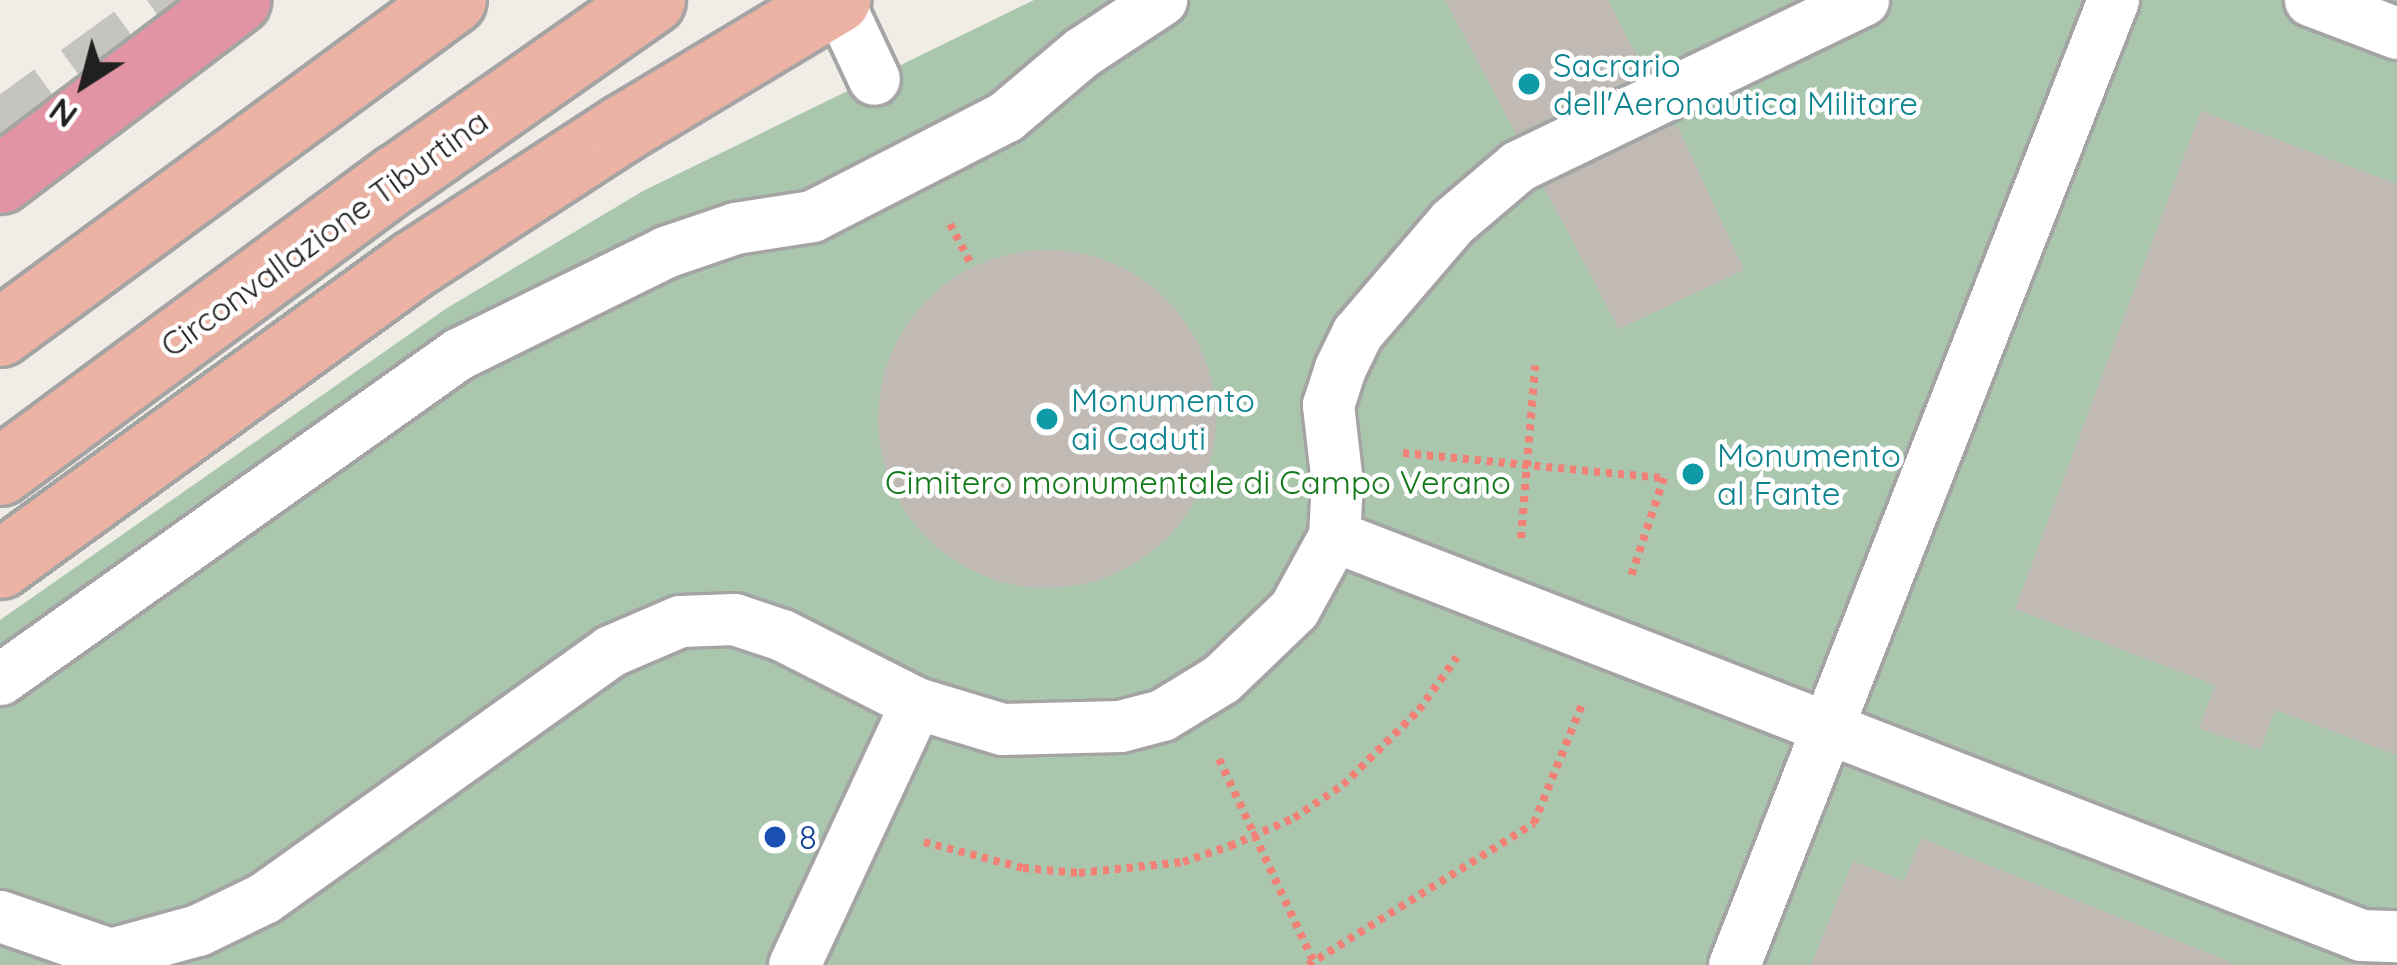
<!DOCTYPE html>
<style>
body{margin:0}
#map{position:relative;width:2397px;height:965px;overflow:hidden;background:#f0ede7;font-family:Quicksand,sans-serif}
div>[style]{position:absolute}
.cemetery>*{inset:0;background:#aac7ae}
.building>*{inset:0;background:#c0b9b4}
.round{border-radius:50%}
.trunk-tunnel>*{height:66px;margin-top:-33px;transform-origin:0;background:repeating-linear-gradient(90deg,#c6c4bf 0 66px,transparent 0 99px)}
.path>*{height:8px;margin-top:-4px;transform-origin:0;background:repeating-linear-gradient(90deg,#f18177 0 6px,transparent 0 12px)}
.roads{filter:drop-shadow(3px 0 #a4a4a4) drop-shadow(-3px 0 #a4a4a4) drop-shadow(0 3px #a4a4a4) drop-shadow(0 -3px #a4a4a4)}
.service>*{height:51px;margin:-25.5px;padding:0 25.5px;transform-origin:25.5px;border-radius:25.5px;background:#fff}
.trunk>*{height:66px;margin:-33px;padding:0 33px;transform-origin:33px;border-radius:33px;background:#ecb3a5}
.motorway>*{height:66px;margin:-33px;padding:0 33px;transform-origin:33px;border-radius:33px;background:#e294a4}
.dots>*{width:33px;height:33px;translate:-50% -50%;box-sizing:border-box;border:6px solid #fff;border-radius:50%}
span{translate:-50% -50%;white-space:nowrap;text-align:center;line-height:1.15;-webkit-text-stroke:9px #fff;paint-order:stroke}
.culture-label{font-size:33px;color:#0d838f}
.left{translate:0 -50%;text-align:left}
.street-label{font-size:33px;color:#202020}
.park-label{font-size:33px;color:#13791a}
.transit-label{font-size:33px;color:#164399}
.north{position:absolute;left:24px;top:24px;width:120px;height:120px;-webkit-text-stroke:9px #fff;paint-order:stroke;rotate:216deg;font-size:33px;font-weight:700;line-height:48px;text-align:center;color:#202020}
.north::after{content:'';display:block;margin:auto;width:42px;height:54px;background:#202020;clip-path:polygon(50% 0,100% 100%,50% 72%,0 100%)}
</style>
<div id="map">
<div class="cemetery">
<div style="clip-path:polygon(1034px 0,2397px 0,2397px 965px,0 965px,0 620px,447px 308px,643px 191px)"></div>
</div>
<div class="building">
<div style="clip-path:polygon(1445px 0,1608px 0,1645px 72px,1516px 134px)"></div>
<div style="clip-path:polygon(2201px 111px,2397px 184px,2397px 755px,2275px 710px,2260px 750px,2199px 728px,2215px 685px,2015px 609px)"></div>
<div style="clip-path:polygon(1672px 125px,1678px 127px,1744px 270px,1619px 329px,1544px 187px)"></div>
<div class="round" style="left:878px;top:250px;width:338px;height:338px"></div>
<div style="clip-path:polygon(1921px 838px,2231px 962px,2230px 965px,1811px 965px,1853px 861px,1904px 881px)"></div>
</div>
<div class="trunk-tunnel">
<div style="left:0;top:135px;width:223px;rotate:-35.9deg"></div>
</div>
<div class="path">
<div style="left:950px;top:224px;width:47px;rotate:62.4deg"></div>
<div style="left:1403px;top:453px;width:262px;rotate:5.5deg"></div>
<div style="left:1664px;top:478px;width:107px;rotate:108.6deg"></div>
<div style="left:1521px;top:538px;width:173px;rotate:-85.3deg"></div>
<div style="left:1219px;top:759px;width:225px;rotate:65deg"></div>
<div style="left:924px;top:842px;width:102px;rotate:14.7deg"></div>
<div style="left:1023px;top:868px;width:56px;rotate:5.1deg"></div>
<div style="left:1079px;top:873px;width:105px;rotate:-6deg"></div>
<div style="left:1183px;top:862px;width:50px;rotate:-18.8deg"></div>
<div style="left:1230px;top:846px;width:70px;rotate:-23.6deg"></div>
<div style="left:1294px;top:818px;width:59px;rotate:-34deg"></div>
<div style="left:1343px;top:785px;width:107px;rotate:-44.6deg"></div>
<div style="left:1419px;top:710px;width:65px;rotate:-54.4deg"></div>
<div style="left:1308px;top:965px;width:267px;rotate:-32.1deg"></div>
<div style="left:1534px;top:823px;width:127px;rotate:-67.9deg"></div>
</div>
<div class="roads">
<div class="service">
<div style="left:837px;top:0;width:87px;rotate:64.9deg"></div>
<div style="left:2310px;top:0;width:93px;rotate:20.8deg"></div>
<div style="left:1334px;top:536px;width:1102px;rotate:21.23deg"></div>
<div style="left:2361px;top:935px;width:36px;rotate:2deg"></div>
<div style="left:0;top:679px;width:562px;rotate:-35.36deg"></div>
<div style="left:458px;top:354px;width:231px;rotate:-26.2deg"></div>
<div style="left:665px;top:252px;width:74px;rotate:-18.9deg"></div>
<div style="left:735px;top:228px;width:78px;rotate:-8.9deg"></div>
<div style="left:812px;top:216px;width:217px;rotate:-27.2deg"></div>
<div style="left:1005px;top:117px;width:101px;rotate:-40.2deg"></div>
<div style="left:1082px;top:52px;width:95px;rotate:-33.4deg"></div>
<div style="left:0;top:916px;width:116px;rotate:19.1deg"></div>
<div style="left:110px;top:954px;width:12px;rotate:110deg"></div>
<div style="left:110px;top:954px;width:91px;rotate:-15.3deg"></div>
<div style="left:198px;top:930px;width:73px;rotate:-25.9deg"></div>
<div style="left:264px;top:898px;width:425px;rotate:-35.5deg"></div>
<div style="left:610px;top:651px;width:76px;rotate:-23.2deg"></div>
<div style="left:680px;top:621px;width:54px;rotate:-2.1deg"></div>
<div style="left:734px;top:619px;width:51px;rotate:18.4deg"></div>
<div style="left:782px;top:635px;width:150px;rotate:26.9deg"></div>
<div style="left:916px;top:703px;width:90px;rotate:16.8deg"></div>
<div style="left:1002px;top:729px;width:118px;rotate:-1.5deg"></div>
<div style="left:1120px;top:726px;width:43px;rotate:-14.7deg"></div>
<div style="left:1162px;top:715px;width:69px;rotate:-31.4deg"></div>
<div style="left:1221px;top:679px;width:101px;rotate:-43.8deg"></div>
<div style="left:1294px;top:609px;width:83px;rotate:-61.3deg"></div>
<div style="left:1334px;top:536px;width:53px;rotate:-86.8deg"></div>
<div style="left:1337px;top:483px;width:79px;rotate:-96.6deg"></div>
<div style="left:1328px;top:405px;width:39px;rotate:-72deg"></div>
<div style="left:1340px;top:368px;width:39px;rotate:-64deg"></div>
<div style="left:1357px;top:333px;width:146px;rotate:-49.4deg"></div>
<div style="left:1452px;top:222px;width:87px;rotate:-40.3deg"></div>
<div style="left:1518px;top:166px;width:383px;rotate:-25.7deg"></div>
<div style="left:794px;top:965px;width:289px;rotate:-65deg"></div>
<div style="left:1734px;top:965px;width:1037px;rotate:-68.56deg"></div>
</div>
<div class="trunk">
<div style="left:0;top:333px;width:562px;rotate:-36.32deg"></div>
<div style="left:0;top:472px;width:495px;rotate:-36.5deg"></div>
<div style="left:398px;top:178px;width:310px;rotate:-35deg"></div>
<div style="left:0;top:565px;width:510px;rotate:-35.99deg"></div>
<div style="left:413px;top:265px;width:252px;rotate:-33deg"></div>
<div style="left:624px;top:128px;width:249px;rotate:-31deg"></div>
</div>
<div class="motorway">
<div style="left:0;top:180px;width:298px;rotate:-37.2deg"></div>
</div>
</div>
<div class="dots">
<div style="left:1529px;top:84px;background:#0f9aa8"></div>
<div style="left:1047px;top:419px;background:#0f9aa8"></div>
<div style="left:1693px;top:474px;background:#0f9aa8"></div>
<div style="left:775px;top:837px;background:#1a4fb4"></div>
</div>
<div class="culture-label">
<span class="left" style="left:1553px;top:84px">Sacrario<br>dell'Aeronautica Militare</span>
<span class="left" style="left:1071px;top:419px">Monumento<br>ai Caduti</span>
<span class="left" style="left:1717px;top:474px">Monumento<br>al Fante</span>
</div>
<div class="street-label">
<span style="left:324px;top:233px;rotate:-36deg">Circonvallazione Tiburtina</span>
</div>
<div class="park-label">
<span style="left:1198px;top:482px">Cimitero monumentale di Campo Verano</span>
</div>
<div class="transit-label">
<span class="left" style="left:799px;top:837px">8</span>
</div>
<div class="north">N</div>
</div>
